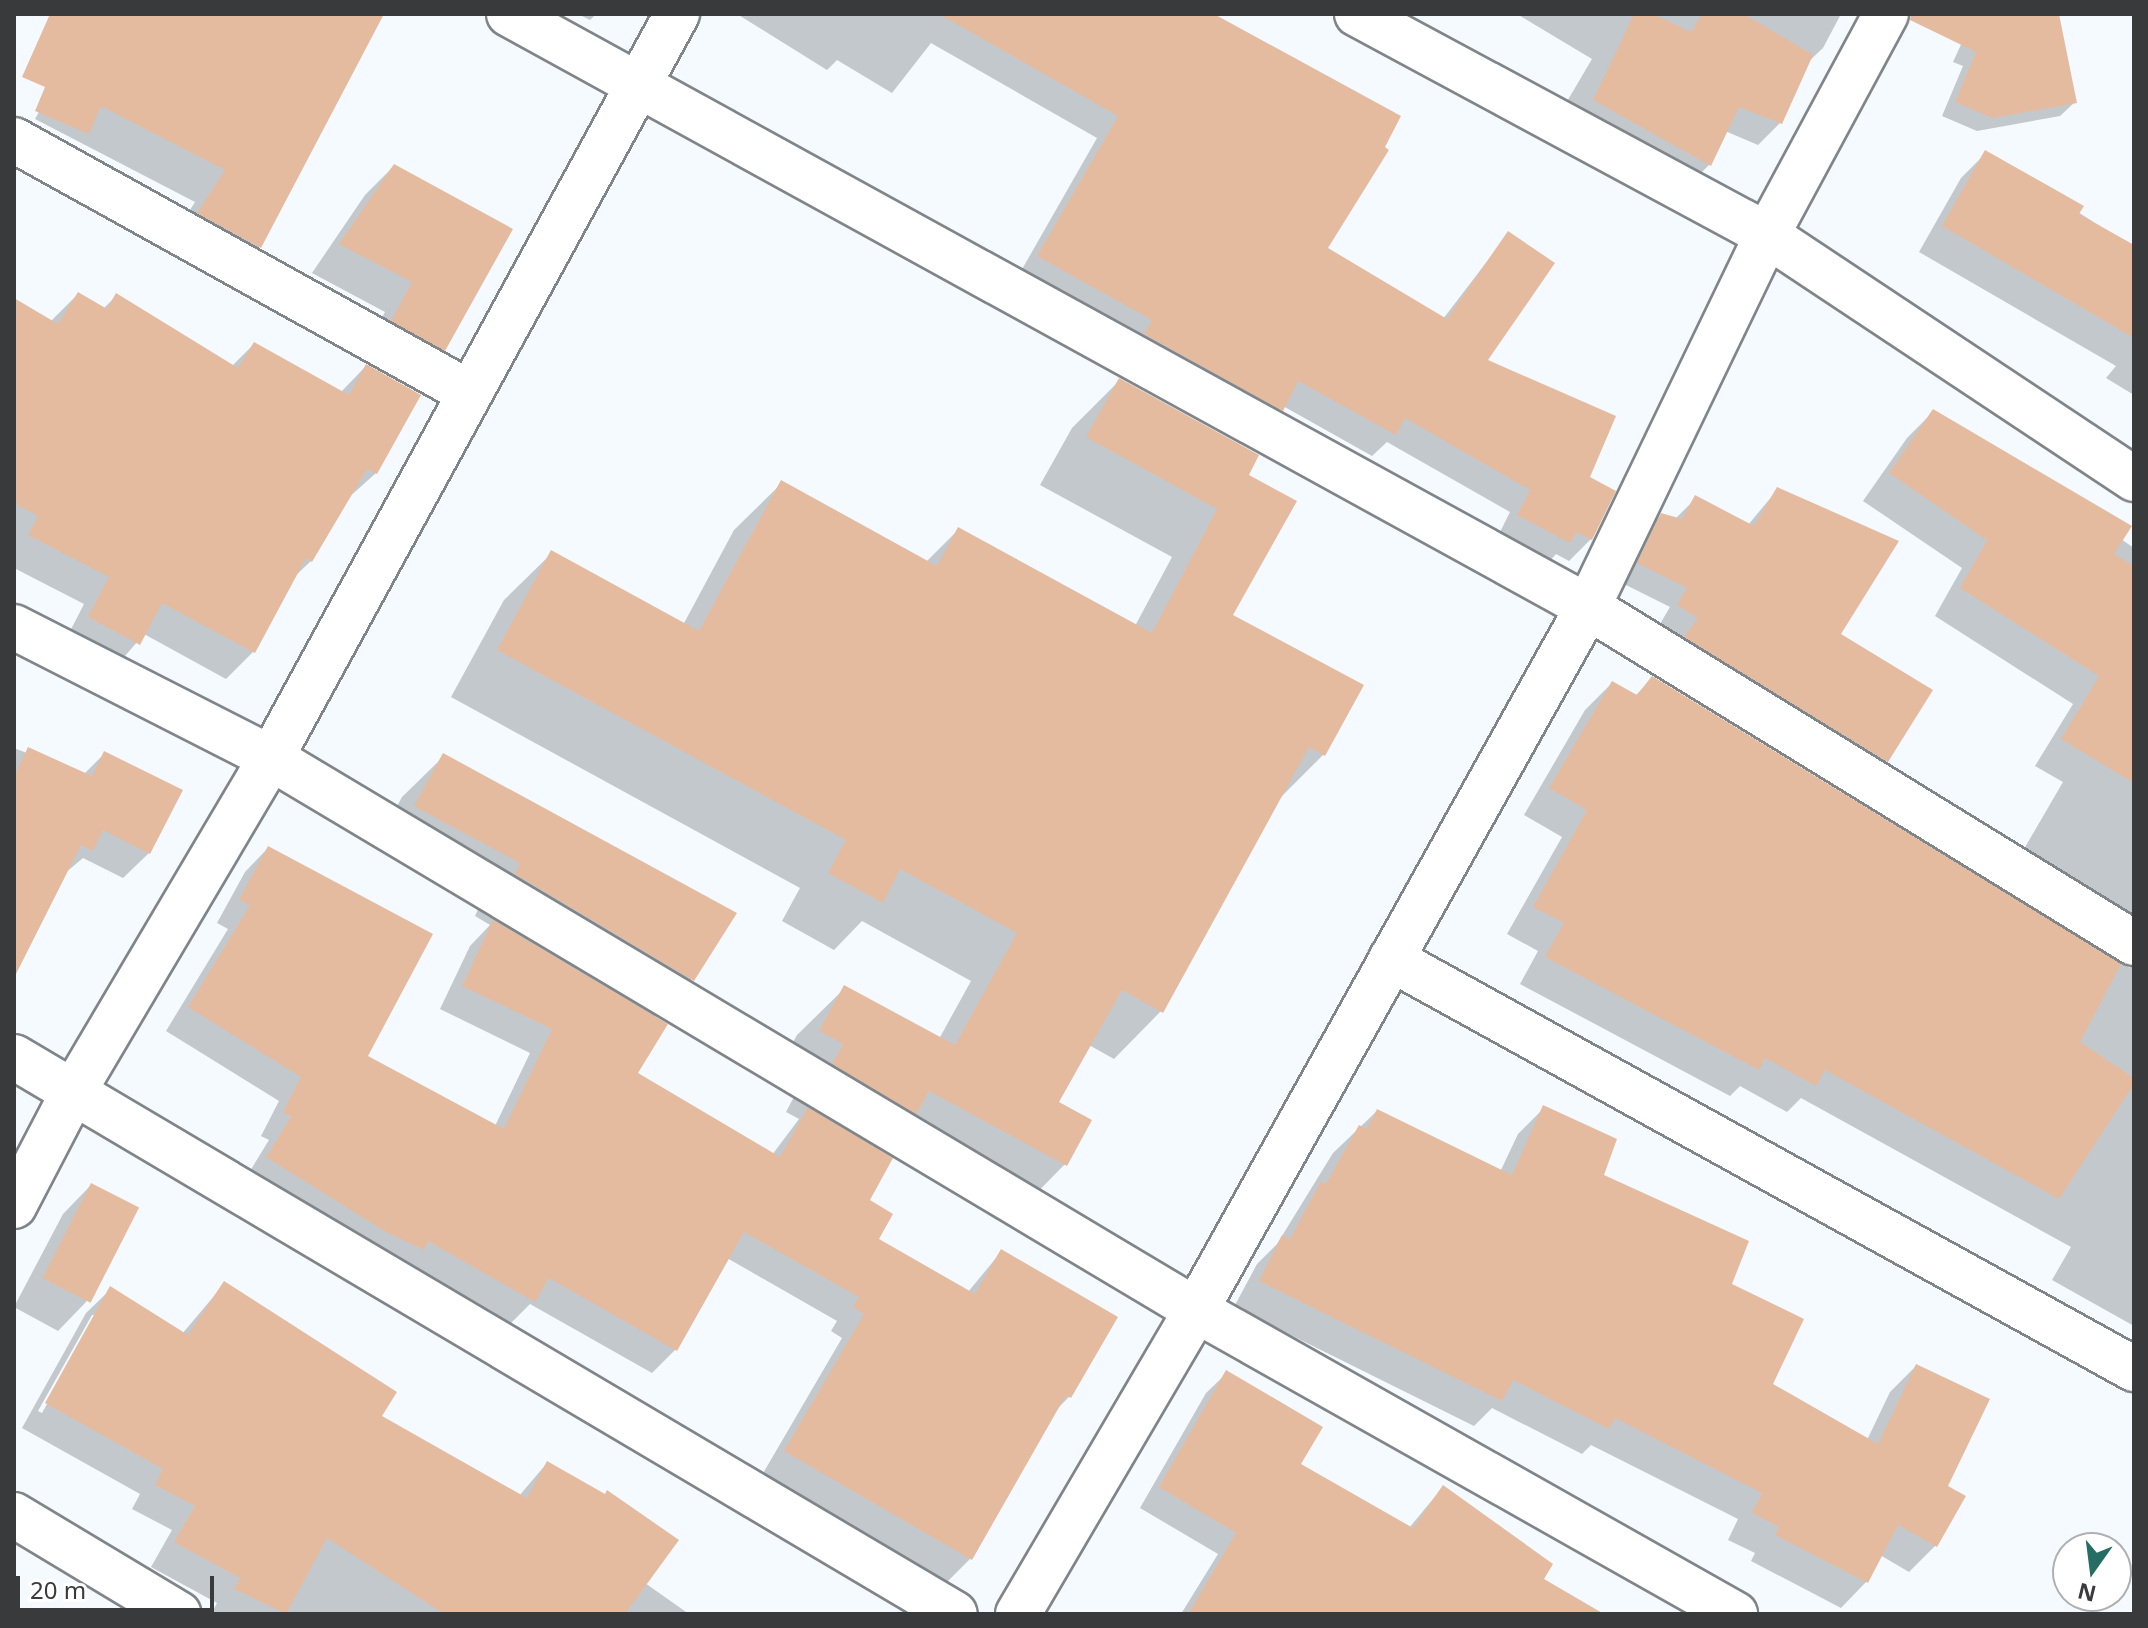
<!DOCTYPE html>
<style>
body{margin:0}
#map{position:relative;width:2148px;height:1628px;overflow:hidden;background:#f4faff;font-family:"Noto Sans",sans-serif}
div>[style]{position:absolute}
.shadow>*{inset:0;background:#0003}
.building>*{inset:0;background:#e5bba0;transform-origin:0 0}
.roads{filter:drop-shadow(2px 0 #80858a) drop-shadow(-2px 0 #80858a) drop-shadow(0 2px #80858a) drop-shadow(0 -2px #80858a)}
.street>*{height:44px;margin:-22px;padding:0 22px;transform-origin:22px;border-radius:22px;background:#fff}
span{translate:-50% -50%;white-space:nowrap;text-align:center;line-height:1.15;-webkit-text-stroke:8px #fff;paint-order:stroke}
.frame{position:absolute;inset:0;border:16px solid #383a3c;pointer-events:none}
.north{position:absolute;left:2052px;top:1532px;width:80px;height:80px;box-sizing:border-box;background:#fff;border:2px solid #afb0b1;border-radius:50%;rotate:194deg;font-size:22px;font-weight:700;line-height:32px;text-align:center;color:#383a3c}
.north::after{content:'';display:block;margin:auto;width:28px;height:36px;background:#266d64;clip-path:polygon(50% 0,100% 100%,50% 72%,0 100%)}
.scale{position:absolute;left:16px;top:1576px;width:198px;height:36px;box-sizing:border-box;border:4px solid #383a3c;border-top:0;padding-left:10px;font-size:24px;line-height:28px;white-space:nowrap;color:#383a3c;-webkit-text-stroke:6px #fff;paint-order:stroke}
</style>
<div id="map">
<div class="shadow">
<div style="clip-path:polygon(94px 14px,382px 14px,259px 247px,228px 278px,168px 245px,195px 202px,35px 119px)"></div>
<div style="clip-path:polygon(578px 14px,596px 14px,590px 20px)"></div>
<div style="clip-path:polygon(737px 14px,1212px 14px,1325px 249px,1443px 319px,1508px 234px,1485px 360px,1587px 478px,1591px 539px,1569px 561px,1556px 554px,1547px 564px,1497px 538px,1510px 512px,1387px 442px,1372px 456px,1283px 406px,1259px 431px,1017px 278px,1097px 138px,931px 43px,892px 93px,837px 60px,827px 70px)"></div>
<div style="clip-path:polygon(1517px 14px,1841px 14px,1823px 48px,1807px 63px,1780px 123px,1758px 145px,1725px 131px,1709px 165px,1687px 187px,1559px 115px,1592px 59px)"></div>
<div style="clip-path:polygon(1975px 14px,2057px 14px,2075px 102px,2060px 116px,1977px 131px,1942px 116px,1963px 66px,1953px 62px)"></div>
<div style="clip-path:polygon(1986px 153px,2134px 248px,2134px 395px,2106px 378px,2116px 366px,1919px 252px,1961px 178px)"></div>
<div style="clip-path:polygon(394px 166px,444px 350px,415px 378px,364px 350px,385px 312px,312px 273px,365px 195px)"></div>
<div style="clip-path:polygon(78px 294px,103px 309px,116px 296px,232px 366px,254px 344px,340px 393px,366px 366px,376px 473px,347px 499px,311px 561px,293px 578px,253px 652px,226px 679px,144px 634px,112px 671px,63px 645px,84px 604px,14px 568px,14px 301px,50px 322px)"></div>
<div style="clip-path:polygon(1120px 380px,1246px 475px,1230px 615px,1324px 754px,1278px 800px,1161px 1011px,1114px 1059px,1089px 1045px,1057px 1103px,1065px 1164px,1018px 1212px,887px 1140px,877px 1151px,867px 1201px,876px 1240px,968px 1292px,1001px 1252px,1070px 1396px,1054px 1412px,971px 1558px,947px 1582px,762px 1475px,842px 1338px,831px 1331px,837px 1321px,727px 1258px,675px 1350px,652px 1373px,530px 1304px,510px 1324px,244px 1181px,269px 1140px,261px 1136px,279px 1101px,166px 1031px,228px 929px,217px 923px,245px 872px,268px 848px,366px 1057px,495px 1126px,530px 1053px,440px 1009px,470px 946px,490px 925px,475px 916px,480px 905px,375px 847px,402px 797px,444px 756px,692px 980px,654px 1018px,635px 1074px,772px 1155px,799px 1119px,786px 1112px,797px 1091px,773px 1078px,797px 1035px,845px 988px,939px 1039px,971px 981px,862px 921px,834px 950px,782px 921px,800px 888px,451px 697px,504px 600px,552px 553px,683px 625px,734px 530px,782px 483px,926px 562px,959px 529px,1135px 626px,1172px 557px,1040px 485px,1072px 428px)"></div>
<div style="clip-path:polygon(1934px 411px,2134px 548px,2134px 1326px,2052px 1280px,2071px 1247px,1801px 1098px,1787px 1112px,1740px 1086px,1730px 1096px,1520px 984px,1538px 951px,1507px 934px,1562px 837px,1524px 815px,1585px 710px,1612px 683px,1635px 696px,1653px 678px,2130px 968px,2130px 957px,2007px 878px,2063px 782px,2035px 766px,2073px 704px,1935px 616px,1962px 568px,1863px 501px,1907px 438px)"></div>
<div style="clip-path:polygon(1778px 489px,1887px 761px,1868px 780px,1667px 656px,1681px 638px,1660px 624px,1670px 607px,1620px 582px,1643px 534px,1661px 515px,1675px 519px,1696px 498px,1748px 525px)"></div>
<div style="clip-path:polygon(14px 748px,83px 775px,104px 754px,149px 853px,123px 878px,83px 858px,64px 874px,14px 973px)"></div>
<div style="clip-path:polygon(1544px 1108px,1602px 1176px,1730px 1285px,1771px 1385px,1867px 1440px,1890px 1392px,1916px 1366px,1945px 1487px,1935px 1546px,1909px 1572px,1880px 1555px,1866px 1582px,1841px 1608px,1751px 1561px,1755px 1553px,1728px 1540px,1738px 1519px,1591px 1445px,1582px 1454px,1492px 1408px,1474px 1426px,1234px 1307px,1257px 1264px,1277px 1244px,1333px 1153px,1377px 1111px,1500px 1172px,1518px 1134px)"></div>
<div style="clip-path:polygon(91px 1185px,136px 1208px,86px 1302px,58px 1331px,14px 1307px,63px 1214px)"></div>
<div style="clip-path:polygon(evenodd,225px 1283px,379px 1417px,519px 1496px,547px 1463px,645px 1583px,689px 1614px,211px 1614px,217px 1603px,151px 1567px,172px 1530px,132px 1509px,140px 1494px,22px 1428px,86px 1313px,111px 1289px,182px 1334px,225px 1283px,92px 1315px,96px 1315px,42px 1413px,38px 1411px,92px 1315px)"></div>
<div style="clip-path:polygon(1227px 1373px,1298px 1465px,1409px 1528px,1443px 1487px,1582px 1614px,1181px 1614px,1218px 1554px,1140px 1508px,1206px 1393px)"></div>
</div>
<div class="building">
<div style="clip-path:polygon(50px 14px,384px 14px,261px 248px,197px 213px,225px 170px,101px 106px,89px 134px,35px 111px,45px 87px,22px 77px)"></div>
<div style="clip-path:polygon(939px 14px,1214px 14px,1401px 116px,1385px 147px,1389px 150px,1328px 248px,1447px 319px,1508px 231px,1555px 263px,1488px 360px,1616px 416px,1590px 477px,1616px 491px,1592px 540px,1576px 532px,1570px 543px,1517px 515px,1530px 490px,1405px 418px,1396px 435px,1298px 381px,1283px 411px,1144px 334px,1152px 320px,1037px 256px,1118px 116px)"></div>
<div style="clip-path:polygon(1634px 14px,1653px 14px,1691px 32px,1702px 14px,1744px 14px,1813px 55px,1782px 124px,1739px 107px,1711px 166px,1593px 100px)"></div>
<div style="clip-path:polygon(1911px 14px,2059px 14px,2077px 103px,1992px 118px,1955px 102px,1976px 52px,1910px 20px)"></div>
<div style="clip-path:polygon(1985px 150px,2084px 206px,2079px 214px,2134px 245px,2134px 338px,1942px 226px)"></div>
<div style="clip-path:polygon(394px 164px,513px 229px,445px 351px,391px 321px,412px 282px,339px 244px)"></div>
<div style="clip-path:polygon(78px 292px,107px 309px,116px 293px,238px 368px,254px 342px,349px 395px,366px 364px,421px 395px,377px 474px,367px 469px,312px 562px,306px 558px,255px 653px,162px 603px,140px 645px,88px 617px,109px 577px,28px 535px,38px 516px,14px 503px,14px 298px,58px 324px)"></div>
<div style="clip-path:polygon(1119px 378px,1259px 455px,1249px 475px,1297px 501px,1233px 615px,1364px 685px,1325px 756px,1309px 747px,1163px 1013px,1122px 990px,1059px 1102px,1092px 1120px,1067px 1166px,929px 1091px,916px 1114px,832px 1064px,843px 1044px,819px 1031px,844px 985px,955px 1045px,1017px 933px,900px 869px,883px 903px,828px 873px,846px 840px,497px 650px,551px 550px,699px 631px,781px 480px,937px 566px,958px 527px,1152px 633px,1217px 509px,1086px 437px)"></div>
<div style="clip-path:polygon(1933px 409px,2132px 526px,2114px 554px,2134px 566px,2134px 783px,2061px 739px,2099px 676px,1960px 588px,1987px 540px,1889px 473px)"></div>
<div style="clip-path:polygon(1777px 487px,1899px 541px,1841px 634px,1933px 690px,1888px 762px,1684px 637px,1698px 618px,1677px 605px,1687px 588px,1637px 563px,1661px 513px,1682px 519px,1695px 495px,1754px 526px)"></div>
<div style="clip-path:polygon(1652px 676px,2121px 964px,2080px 1042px,2134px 1078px,2134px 1084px,2059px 1199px,1825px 1070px,1816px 1086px,1765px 1058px,1759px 1070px,1545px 957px,1564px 923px,1533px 907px,1587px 810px,1549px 788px,1612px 681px,1637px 695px)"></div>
<div style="clip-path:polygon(28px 747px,92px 776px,104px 751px,183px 790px,150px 854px,103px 830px,93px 851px,81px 845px,14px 978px,14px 777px)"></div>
<div style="clip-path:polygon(443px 753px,737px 913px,694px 981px,515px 874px,520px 863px,414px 806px)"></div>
<div style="clip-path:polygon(268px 846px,433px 934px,368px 1056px,504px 1129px,552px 1029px,462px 986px,493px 920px,668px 1024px,638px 1073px,780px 1157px,808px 1107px,893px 1158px,870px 1200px,893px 1214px,879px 1239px,975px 1294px,1001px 1249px,1118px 1317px,1071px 1398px,1066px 1395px,972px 1560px,784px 1451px,864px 1314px,853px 1307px,859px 1297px,744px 1232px,677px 1351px,549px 1278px,535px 1302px,428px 1241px,424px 1250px,386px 1232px,266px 1157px,291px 1117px,283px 1112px,301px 1077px,188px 1007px,250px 905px,239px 900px)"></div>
<div style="clip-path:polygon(1543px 1105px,1617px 1139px,1604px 1175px,1749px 1241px,1732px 1284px,1804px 1319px,1773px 1384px,1878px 1444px,1916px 1364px,1990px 1399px,1948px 1486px,1966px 1496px,1937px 1547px,1898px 1525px,1868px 1583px,1775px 1535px,1779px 1527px,1752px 1513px,1762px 1493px,1615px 1418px,1609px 1429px,1513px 1380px,1502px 1401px,1259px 1281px,1282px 1235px,1290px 1239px,1321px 1181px,1326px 1184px,1359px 1125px,1367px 1129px,1377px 1109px,1512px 1175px)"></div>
<div style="left:91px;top:1183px;width:54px;height:107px;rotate:27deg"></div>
<div style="clip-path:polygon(224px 1281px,397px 1392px,382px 1416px,527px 1498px,547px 1461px,605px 1494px,607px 1490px,679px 1540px,625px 1614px,444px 1614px,327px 1538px,286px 1614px,234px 1589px,240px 1578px,174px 1542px,195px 1506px,155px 1485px,163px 1469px,45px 1403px,110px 1286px,188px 1335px)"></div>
<div style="clip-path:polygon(1226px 1370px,1323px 1427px,1301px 1464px,1413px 1528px,1443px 1485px,1553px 1564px,1544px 1579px,1604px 1614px,1188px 1614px,1236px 1533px,1159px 1487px)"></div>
</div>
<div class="roads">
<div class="street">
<div style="left:509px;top:14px;width:1231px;rotate:28.79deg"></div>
<div style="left:1588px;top:607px;width:641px;rotate:31.61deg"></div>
<div style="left:1357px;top:14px;width:466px;rotate:28.3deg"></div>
<div style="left:1767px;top:235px;width:441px;rotate:33.6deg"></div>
<div style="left:14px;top:140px;width:519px;rotate:29.03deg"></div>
<div style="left:14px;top:627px;width:288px;rotate:27deg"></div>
<div style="left:271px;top:758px;width:1077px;rotate:30.83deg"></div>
<div style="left:1196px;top:1310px;width:619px;rotate:29.42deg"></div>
<div style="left:1391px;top:959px;width:849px;rotate:28.89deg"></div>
<div style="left:14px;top:1057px;width:1093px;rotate:30.62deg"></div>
<div style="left:14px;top:1206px;width:132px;rotate:-62.5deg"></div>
<div style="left:75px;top:1089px;width:385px;rotate:-59.4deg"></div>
<div style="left:271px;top:758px;width:848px;rotate:-61.38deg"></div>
<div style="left:14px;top:1515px;width:192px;rotate:31deg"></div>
<div style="left:1018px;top:1614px;width:352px;rotate:-59.6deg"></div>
<div style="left:1196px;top:1310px;width:805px;rotate:-60.86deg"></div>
<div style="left:1588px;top:607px;width:413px;rotate:-64.3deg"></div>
<div style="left:1767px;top:235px;width:251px;rotate:-61.7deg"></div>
</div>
</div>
<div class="frame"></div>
<div class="north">N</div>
<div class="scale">20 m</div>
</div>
